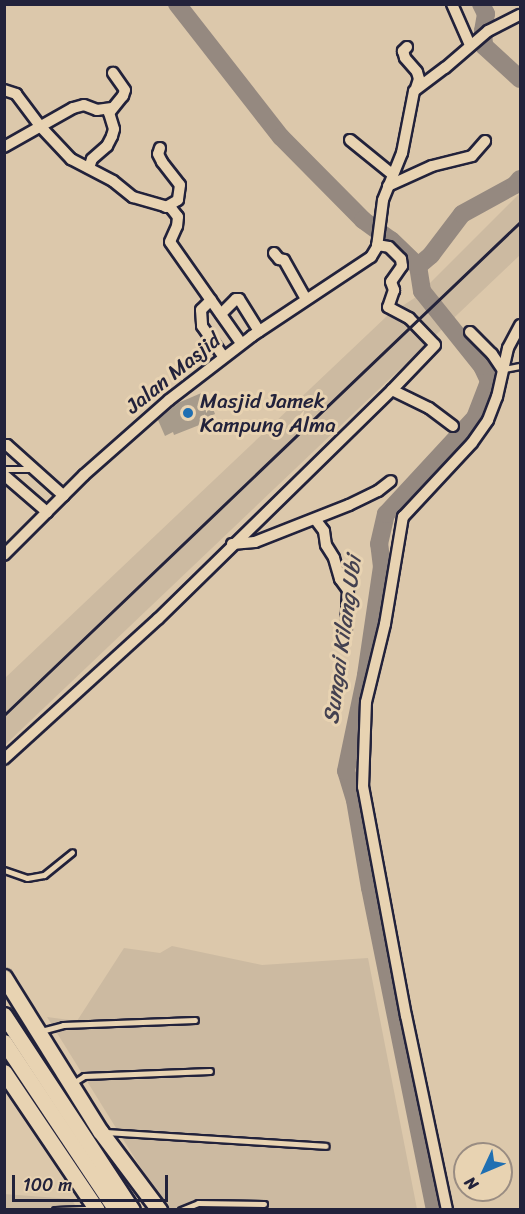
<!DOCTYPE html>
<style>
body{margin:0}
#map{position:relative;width:525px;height:1214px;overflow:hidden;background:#dcc8ab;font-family:Sriracha,sans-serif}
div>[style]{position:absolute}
.built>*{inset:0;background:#ccbaa1}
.river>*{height:18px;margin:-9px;padding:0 9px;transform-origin:9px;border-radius:9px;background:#958980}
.building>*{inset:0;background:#a79b8b}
.roads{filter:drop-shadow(2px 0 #22223b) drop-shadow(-2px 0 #22223b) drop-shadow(0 2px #22223b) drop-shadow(0 -2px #22223b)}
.service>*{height:5px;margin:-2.5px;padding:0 2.5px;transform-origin:2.5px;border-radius:2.5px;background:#e8d3b2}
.minor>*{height:10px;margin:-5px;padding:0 5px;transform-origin:5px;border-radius:5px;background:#e8d3b2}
.secondary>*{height:15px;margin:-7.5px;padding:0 7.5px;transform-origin:7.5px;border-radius:7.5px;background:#e8d3b2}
.rail>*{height:3px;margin:-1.5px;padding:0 1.5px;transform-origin:1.5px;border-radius:1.5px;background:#22223b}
.dots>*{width:16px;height:16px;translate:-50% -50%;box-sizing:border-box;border:3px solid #e8d3b2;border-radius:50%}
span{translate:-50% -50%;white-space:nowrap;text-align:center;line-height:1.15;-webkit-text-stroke:6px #e8d3b2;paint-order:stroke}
.street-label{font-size:21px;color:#22223b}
.poi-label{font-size:21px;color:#22223b}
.left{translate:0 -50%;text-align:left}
.water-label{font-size:22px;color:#444150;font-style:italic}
.frame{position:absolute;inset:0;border:6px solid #22223b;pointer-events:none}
.north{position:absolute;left:453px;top:1142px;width:60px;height:60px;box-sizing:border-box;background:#e8d3b2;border:2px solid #998c82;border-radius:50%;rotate:226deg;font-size:16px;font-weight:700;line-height:24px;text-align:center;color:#22223b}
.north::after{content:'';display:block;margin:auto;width:21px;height:27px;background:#1f6fb2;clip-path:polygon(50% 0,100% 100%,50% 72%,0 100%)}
.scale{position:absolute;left:12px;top:1175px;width:156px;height:27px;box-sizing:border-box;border:3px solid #22223b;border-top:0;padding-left:8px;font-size:18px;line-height:21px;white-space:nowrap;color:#22223b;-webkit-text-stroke:4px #e8d3b2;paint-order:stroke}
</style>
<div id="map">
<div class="built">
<div style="clip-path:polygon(520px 193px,520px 255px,5px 745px,5px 678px,387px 316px,416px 297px)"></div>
<div style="clip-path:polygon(172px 946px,262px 965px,368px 958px,417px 1209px,171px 1209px,159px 1197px,47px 1017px,77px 1021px,124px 948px,160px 953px)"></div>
<div style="clip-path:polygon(4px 1194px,71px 1199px,78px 1209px,5px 1209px)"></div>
</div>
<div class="river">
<div style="left:177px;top:4px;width:169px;rotate:52deg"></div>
<div style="left:281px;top:137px;width:117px;rotate:45.3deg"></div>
<div style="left:363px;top:220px;width:34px;rotate:36deg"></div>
<div style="left:391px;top:240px;width:37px;rotate:44deg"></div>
<div style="left:481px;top:4px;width:11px;rotate:63deg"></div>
<div style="left:486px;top:14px;width:17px;rotate:100deg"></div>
<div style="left:483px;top:31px;width:15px;rotate:86deg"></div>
<div style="left:484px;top:46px;width:49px;rotate:42.5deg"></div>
<div style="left:435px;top:1210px;width:328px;rotate:-101.4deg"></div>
<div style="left:370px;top:888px;width:89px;rotate:-99.7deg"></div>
<div style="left:355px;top:800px;width:30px;rotate:-107deg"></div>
<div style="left:346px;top:771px;width:98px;rotate:-78.2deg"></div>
<div style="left:366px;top:675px;width:109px;rotate:-81.6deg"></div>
<div style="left:382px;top:567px;width:23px;rotate:-97deg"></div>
<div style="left:379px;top:544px;width:31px;rotate:-77deg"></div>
<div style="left:386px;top:514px;width:131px;rotate:-47.2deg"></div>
<div style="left:475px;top:418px;width:40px;rotate:-69deg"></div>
<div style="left:489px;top:381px;width:17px;rotate:-115deg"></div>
<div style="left:482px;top:366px;width:96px;rotate:-128.7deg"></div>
<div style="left:422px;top:291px;width:25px;rotate:-99deg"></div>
<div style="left:418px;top:266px;width:17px;rotate:-40deg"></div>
<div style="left:431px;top:255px;width:51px;rotate:-52.9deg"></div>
<div style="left:462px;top:214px;width:60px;rotate:-28.7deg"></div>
<div style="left:515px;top:185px;width:8px;rotate:-50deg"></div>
</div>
<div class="building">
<div style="clip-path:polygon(206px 391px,215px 414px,205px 418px,207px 422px,174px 435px,173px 432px,165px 436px,158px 420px,178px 403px)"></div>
</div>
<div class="roads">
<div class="service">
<div style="left:504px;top:369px;width:16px;rotate:-11deg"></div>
<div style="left:4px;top:469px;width:29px"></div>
<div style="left:4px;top:870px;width:24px;rotate:19deg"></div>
<div style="left:27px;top:878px;width:17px;rotate:-10deg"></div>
<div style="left:44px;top:875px;width:36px;rotate:-39deg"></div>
<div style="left:41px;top:1031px;width:23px;rotate:-15deg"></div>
<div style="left:63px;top:1025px;width:132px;rotate:-2.2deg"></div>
<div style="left:73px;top:1083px;width:13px;rotate:-32deg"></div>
<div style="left:84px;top:1076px;width:126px;rotate:-2.3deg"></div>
<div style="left:104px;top:1132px;width:222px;rotate:3.6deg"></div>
<div style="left:55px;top:1210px;width:37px;rotate:-2deg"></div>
<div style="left:181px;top:1210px;width:18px;rotate:-22deg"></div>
<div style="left:198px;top:1203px;width:66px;rotate:0.9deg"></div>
</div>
<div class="minor">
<div style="left:452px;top:4px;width:45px;rotate:66.3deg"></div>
<div style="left:407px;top:47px;width:6px;rotate:135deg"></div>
<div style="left:403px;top:51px;width:7px;rotate:74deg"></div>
<div style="left:405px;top:58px;width:18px;rotate:49deg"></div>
<div style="left:417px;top:72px;width:7px;rotate:74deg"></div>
<div style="left:419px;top:79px;width:9px;rotate:108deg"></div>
<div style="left:4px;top:90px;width:13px;rotate:18deg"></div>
<div style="left:16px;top:94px;width:39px;rotate:53deg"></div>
<div style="left:39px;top:125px;width:47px;rotate:46.7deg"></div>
<div style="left:71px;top:159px;width:47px;rotate:27.6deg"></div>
<div style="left:113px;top:181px;width:26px;rotate:39deg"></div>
<div style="left:133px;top:197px;width:40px;rotate:16deg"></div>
<div style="left:171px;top:208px;width:11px;rotate:52deg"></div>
<div style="left:178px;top:217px;width:9px;rotate:96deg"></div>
<div style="left:177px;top:226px;width:17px;rotate:114deg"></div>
<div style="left:170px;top:242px;width:123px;rotate:54.9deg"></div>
<div style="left:350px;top:140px;width:55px;rotate:39.1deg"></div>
<div style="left:4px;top:147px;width:79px;rotate:-29.5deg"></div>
<div style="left:73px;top:108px;width:11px;rotate:-15deg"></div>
<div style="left:84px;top:105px;width:14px;rotate:21deg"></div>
<div style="left:97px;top:110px;width:15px;rotate:-8deg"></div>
<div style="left:160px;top:148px;width:6px;rotate:108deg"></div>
<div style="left:158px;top:154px;width:9px;rotate:63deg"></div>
<div style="left:162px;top:162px;width:29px;rotate:52deg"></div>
<div style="left:180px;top:185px;width:15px;rotate:98deg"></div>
<div style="left:178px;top:200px;width:14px;rotate:150deg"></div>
<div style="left:89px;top:168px;width:9px;rotate:-72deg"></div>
<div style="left:92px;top:159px;width:20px;rotate:-41deg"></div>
<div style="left:107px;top:146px;width:11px;rotate:-63deg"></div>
<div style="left:112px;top:136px;width:7px;rotate:-74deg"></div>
<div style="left:114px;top:129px;width:17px;rotate:-107deg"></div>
<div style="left:109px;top:113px;width:22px;rotate:-51deg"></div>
<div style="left:123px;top:96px;width:6px;rotate:-72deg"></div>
<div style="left:125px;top:90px;width:21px;rotate:-125deg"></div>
<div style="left:388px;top:186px;width:48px;rotate:-24.4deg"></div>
<div style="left:432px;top:166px;width:41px;rotate:-14deg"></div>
<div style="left:472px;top:156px;width:20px;rotate:-49deg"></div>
<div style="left:377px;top:245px;width:12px;rotate:9deg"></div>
<div style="left:389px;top:247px;width:17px;rotate:45deg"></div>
<div style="left:401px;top:259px;width:7px;rotate:82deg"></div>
<div style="left:402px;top:266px;width:19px;rotate:125deg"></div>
<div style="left:391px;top:282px;width:9px;rotate:69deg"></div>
<div style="left:394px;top:290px;width:18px;rotate:109deg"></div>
<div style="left:388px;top:307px;width:24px;rotate:28deg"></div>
<div style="left:409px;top:318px;width:37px;rotate:46deg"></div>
<div style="left:435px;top:345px;width:62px;rotate:133.7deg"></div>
<div style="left:274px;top:253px;width:8px;rotate:50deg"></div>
<div style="left:279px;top:259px;width:5px;rotate:11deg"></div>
<div style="left:284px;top:260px;width:45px;rotate:60.6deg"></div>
<div style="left:211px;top:300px;width:14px;rotate:135deg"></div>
<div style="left:201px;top:310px;width:16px;rotate:86deg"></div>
<div style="left:202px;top:326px;width:37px;rotate:55deg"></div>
<div style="left:221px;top:314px;width:21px;rotate:-45deg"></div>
<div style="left:236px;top:299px;width:3px"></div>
<div style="left:239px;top:299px;width:38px;rotate:58deg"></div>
<div style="left:470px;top:332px;width:31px;rotate:45deg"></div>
<div style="left:492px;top:354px;width:18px;rotate:56deg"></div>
<div style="left:4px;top:446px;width:3px;rotate:-18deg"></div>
<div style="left:7px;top:445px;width:76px;rotate:41.8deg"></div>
<div style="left:4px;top:475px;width:57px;rotate:40.7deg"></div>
<div style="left:315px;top:519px;width:15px;rotate:53deg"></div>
<div style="left:324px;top:531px;width:14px;rotate:82deg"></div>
<div style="left:326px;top:545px;width:15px;rotate:58deg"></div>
<div style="left:334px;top:558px;width:22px;rotate:74deg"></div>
<div style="left:340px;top:579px;width:14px;rotate:54deg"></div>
<div style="left:348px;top:590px;width:40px;rotate:92.9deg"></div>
<div style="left:232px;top:544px;width:23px;rotate:-5deg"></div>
<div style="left:255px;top:542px;width:101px;rotate:-21.5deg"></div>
<div style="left:349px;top:505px;width:32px;rotate:-26deg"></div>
<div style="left:378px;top:491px;width:16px;rotate:-38deg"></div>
<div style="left:4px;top:555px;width:113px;rotate:-45deg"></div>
<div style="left:84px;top:475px;width:113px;rotate:-41.4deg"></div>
<div style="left:169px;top:400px;width:105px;rotate:-37.6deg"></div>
<div style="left:252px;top:336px;width:143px;rotate:-33.6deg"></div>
<div style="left:371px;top:257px;width:12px;rotate:-59deg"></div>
<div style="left:377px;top:247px;width:47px;rotate:-82.7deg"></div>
<div style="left:383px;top:200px;width:51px;rotate:-68deg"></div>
<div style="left:402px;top:153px;width:63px;rotate:-79deg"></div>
<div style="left:414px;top:91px;width:39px;rotate:-37deg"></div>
<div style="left:445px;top:68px;width:57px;rotate:-40.7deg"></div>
<div style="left:488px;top:31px;width:36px;rotate:-27deg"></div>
<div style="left:4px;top:759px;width:208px;rotate:-42.3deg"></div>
<div style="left:158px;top:619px;width:327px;rotate:-44.4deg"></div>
<div style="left:392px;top:390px;width:41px;rotate:25.9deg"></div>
<div style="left:429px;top:408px;width:30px;rotate:37deg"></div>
<div style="left:447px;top:1210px;width:198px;rotate:-101.9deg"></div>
<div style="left:406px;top:1016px;width:233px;rotate:-100.6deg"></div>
<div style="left:363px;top:787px;width:85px;rotate:-88deg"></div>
<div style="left:366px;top:702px;width:80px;rotate:-76.3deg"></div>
<div style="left:385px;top:624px;width:109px;rotate:-80.5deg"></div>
<div style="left:403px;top:517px;width:101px;rotate:-47deg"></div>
<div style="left:472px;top:443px;width:28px;rotate:-55deg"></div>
<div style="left:488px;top:420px;width:25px;rotate:-69deg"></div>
<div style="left:497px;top:397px;width:50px;rotate:-77.3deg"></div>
<div style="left:508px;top:348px;width:26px;rotate:-62deg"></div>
</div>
<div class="secondary">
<div style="left:4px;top:977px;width:181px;rotate:58.1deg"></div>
<div style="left:100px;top:1131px;width:99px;rotate:53.2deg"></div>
<div style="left:4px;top:1015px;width:233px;rotate:56.7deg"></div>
<div style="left:4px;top:1042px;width:202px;rotate:56.3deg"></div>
<div style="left:4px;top:1072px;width:166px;rotate:56deg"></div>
</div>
</div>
<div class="rail">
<div style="left:4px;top:715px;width:714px;rotate:-43.69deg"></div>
</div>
<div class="dots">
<div style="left:188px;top:413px;background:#1f6fb2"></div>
</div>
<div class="street-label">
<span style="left:173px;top:373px;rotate:-39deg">Jalan Masjid</span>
</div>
<div class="poi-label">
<span class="left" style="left:200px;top:413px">Masjid Jamek<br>Kampung Alma</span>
</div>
<div class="water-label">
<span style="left:342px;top:640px;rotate:-82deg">Sungai Kilang Ubi</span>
</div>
<div class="frame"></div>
<div class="north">N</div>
<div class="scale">100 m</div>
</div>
